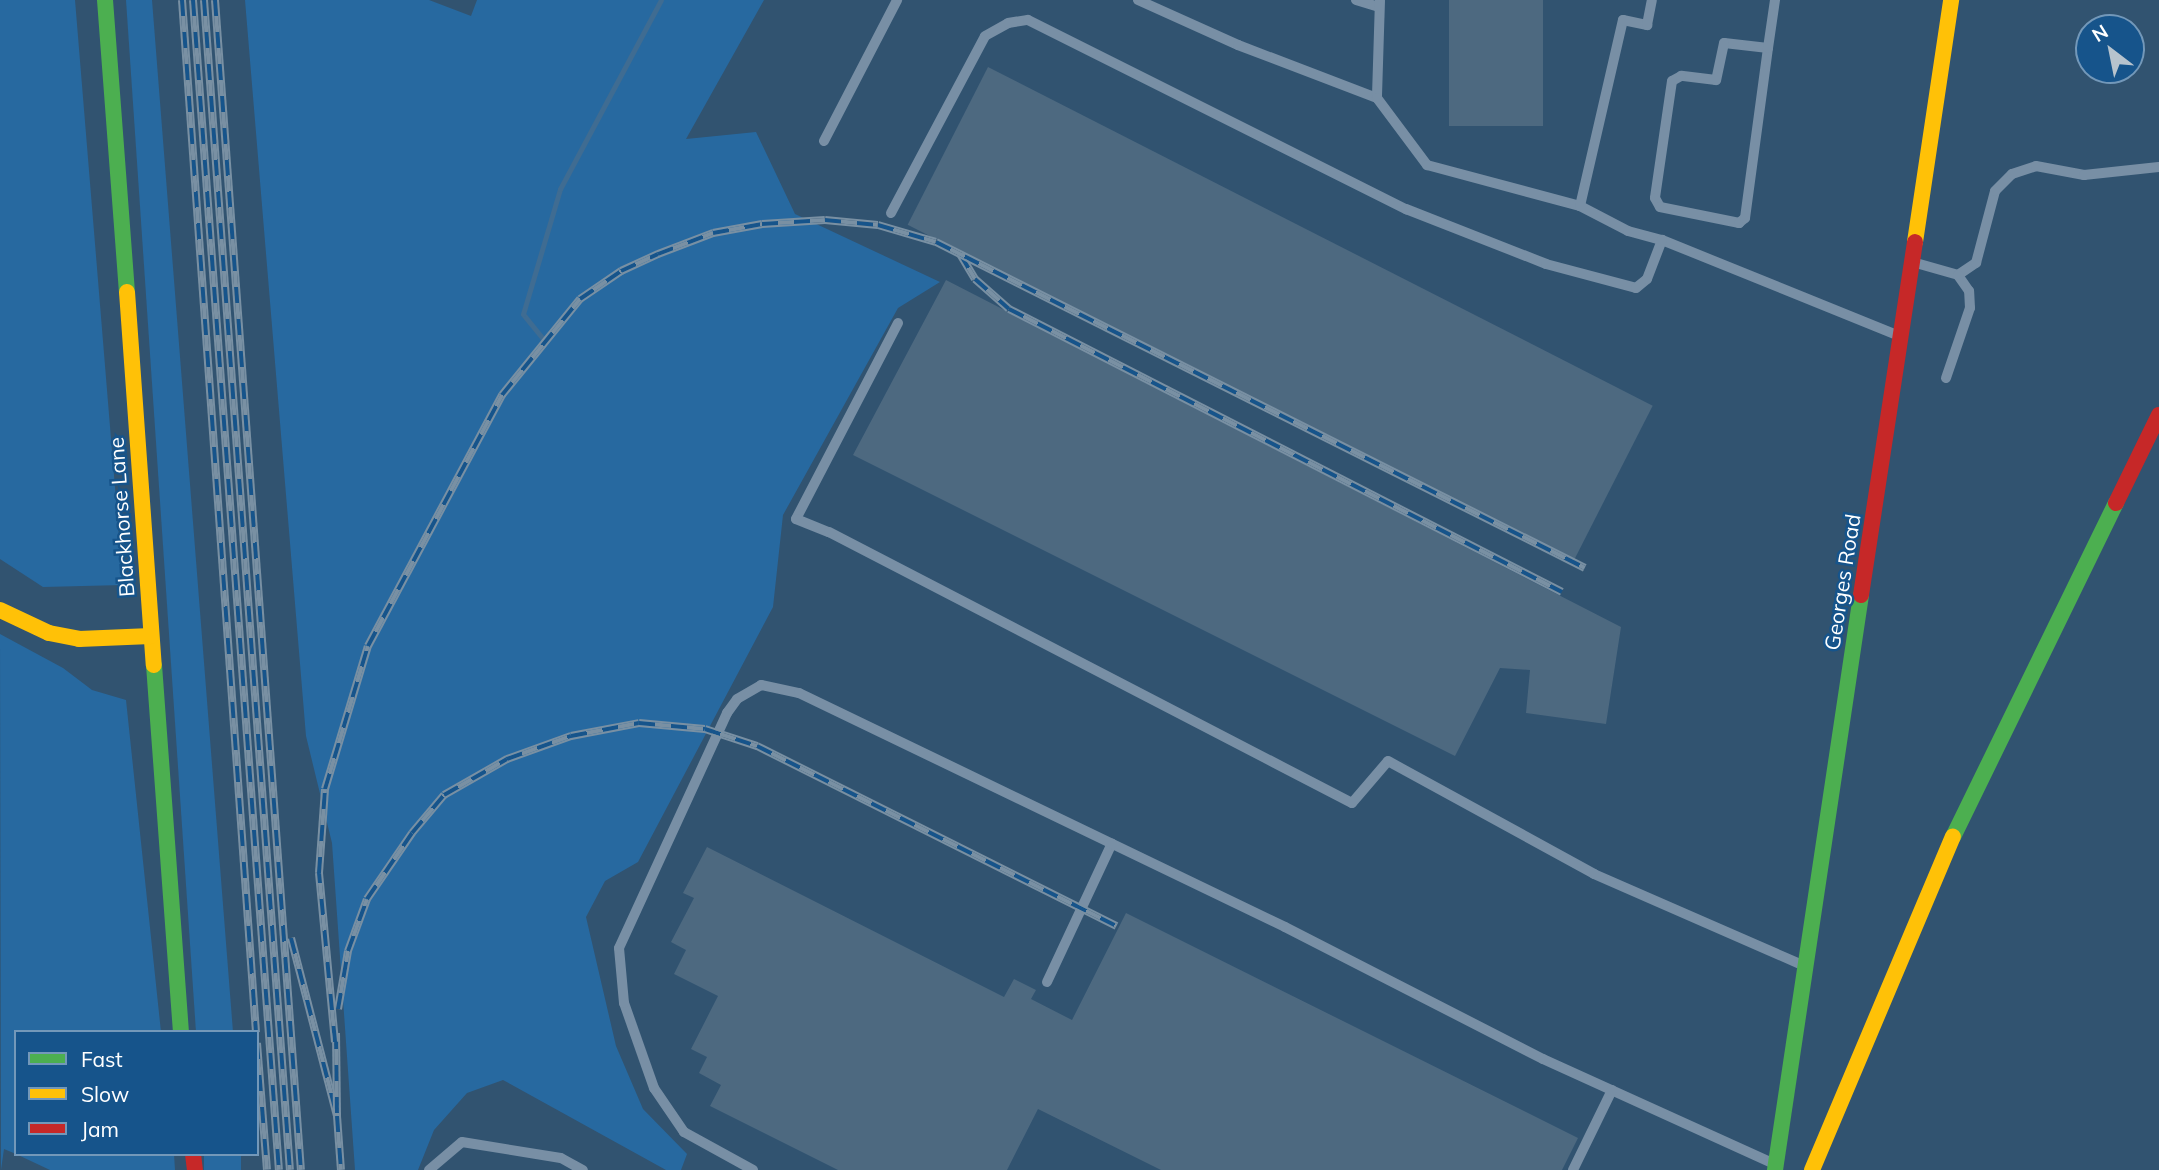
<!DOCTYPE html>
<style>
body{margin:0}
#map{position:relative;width:2159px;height:1170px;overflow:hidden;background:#315370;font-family:Mulish,sans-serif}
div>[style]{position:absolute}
.green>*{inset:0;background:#2769a0;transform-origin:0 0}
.stream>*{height:5px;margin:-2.5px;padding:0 2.5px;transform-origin:2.5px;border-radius:2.5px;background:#3f6c92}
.building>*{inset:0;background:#4d6980;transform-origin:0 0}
.lane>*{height:10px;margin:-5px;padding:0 5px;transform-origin:5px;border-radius:5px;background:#788fa5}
.fast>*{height:16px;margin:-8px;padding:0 8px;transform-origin:8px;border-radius:8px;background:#4caf50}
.slow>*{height:16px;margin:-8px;padding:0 8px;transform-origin:8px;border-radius:8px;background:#ffc107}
.jam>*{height:16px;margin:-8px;padding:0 8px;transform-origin:8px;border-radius:8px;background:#c62828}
.rail>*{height:8px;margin-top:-4px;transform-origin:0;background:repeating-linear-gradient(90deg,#16548b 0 16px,#7990a3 0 32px);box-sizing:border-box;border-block:2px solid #7990a3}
span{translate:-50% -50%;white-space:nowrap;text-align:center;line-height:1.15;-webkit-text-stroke:5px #16548b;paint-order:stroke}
.street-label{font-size:21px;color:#fff}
.legend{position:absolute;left:14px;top:1030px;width:245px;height:126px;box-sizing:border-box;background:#16548b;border:2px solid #7398b9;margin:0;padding:9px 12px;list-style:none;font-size:21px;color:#fff}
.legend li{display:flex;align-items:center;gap:14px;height:35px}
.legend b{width:35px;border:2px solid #7398b9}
.north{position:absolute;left:2075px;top:14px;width:70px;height:70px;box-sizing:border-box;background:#16548b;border:2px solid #7398b9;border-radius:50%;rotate:328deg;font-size:19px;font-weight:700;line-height:28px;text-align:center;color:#fff}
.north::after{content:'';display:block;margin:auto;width:24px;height:32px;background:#b7c3cd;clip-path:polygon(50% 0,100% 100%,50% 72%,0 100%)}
</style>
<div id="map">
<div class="green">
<div style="clip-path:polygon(0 0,75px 0,123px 585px,43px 587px,0 559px)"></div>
<div style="clip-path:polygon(126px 0,152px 0,233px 1032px,196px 1032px)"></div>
<div style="clip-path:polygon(245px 0,429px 0,471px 16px,477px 0,764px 0,686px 139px,756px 132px,795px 214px,940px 282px,898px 308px,783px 515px,773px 607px,638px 862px,605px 881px,586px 917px,616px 1046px,643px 1109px,687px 1154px,681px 1170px,666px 1170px,503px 1080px,467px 1093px,434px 1130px,418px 1170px,355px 1170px,332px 843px,306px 736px)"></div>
<div style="clip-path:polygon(0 634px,63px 668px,92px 690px,126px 700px,161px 1032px,16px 1032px,16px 1154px,4px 1149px,1px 1170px)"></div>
<div style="clip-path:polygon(16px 1154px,174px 1154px,175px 1170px,50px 1170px)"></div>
<div style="left:204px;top:1154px;width:37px;height:16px"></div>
</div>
<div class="stream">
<div style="left:544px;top:340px;width:33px;rotate:-129deg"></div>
<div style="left:523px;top:314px;width:130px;rotate:-73.5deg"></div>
<div style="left:560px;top:189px;width:214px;rotate:-61.9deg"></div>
</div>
<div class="building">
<div style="left:1449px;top:0;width:94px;height:126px"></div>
<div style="left:988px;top:67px;width:746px;height:177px;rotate:27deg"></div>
<div style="clip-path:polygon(946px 280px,1621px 627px,1606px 724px,1526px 713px,1530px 670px,1500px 668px,1455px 756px,853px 455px)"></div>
<div style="clip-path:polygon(707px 847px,1004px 997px,1014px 979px,1036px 990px,1031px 999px,1072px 1020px,1126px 913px,1578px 1138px,1562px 1170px,1161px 1170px,1038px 1109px,1007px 1170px,838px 1170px,710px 1106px,721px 1085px,699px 1073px,707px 1057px,691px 1049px,718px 996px,674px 974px,686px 950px,671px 942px,694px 898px,683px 893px)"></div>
</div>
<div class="lane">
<div style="left:1138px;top:0;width:110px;rotate:24.2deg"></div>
<div style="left:1238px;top:45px;width:149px;rotate:20.9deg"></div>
<div style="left:1356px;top:0;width:24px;rotate:17deg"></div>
<div style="left:1380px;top:0;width:98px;rotate:91.8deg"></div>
<div style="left:1377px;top:98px;width:84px;rotate:53.3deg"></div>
<div style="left:1427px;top:165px;width:158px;rotate:15deg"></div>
<div style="left:1580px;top:206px;width:54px;rotate:27.5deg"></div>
<div style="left:1628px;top:231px;width:35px;rotate:15deg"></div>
<div style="left:1662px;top:240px;width:253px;rotate:22deg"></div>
<div style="left:1768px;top:48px;width:44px;rotate:-173.5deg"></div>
<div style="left:1724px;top:43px;width:38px;rotate:102deg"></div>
<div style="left:1716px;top:80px;width:35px;rotate:-173deg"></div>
<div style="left:1681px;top:76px;width:10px;rotate:151deg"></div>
<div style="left:1672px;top:81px;width:118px;rotate:98.3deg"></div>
<div style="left:1655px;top:198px;width:10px;rotate:61deg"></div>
<div style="left:1660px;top:207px;width:81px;rotate:11.4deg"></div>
<div style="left:1739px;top:223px;width:8px;rotate:-40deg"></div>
<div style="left:1745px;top:218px;width:172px;rotate:-82.3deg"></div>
<div style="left:1768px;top:48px;width:49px;rotate:-81.7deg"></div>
<div style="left:824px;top:141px;width:159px;rotate:-62.6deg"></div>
<div style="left:1580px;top:206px;width:191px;rotate:-77deg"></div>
<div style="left:1623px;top:20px;width:25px;rotate:12deg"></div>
<div style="left:1647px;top:25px;width:25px;rotate:-79deg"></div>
<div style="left:891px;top:213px;width:200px;rotate:-62deg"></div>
<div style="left:985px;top:36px;width:26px;rotate:-29deg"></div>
<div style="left:1008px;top:23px;width:20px;rotate:-9deg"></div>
<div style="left:1028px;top:20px;width:423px;rotate:26.6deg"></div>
<div style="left:1406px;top:209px;width:150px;rotate:21.4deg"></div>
<div style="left:1546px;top:264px;width:93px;rotate:14.9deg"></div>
<div style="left:1636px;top:288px;width:14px;rotate:-39deg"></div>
<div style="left:1647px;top:279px;width:42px;rotate:-69deg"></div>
<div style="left:1916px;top:263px;width:44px;rotate:15.9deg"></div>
<div style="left:1958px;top:275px;width:22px;rotate:-34deg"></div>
<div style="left:1976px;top:263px;width:74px;rotate:-75.2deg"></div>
<div style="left:1995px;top:191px;width:24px;rotate:-45deg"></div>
<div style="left:2012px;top:174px;width:25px;rotate:-18deg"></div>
<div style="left:2036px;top:166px;width:49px;rotate:10.6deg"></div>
<div style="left:2084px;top:175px;width:75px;rotate:-6.1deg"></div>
<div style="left:898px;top:323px;width:221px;rotate:117.5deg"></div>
<div style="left:796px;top:519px;width:35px;rotate:22deg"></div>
<div style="left:829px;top:532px;width:589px;rotate:27.39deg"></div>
<div style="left:1352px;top:803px;width:55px;rotate:-49.4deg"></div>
<div style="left:1388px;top:761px;width:235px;rotate:28.7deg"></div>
<div style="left:1594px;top:874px;width:227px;rotate:23.6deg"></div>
<div style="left:1946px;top:378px;width:74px;rotate:-71.1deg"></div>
<div style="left:1970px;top:308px;width:17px;rotate:-93deg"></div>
<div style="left:1969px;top:291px;width:19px;rotate:-125deg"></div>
<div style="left:1047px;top:982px;width:153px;rotate:-64.9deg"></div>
<div style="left:429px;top:1170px;width:43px;rotate:-40.3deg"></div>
<div style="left:462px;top:1142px;width:100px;rotate:9.2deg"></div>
<div style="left:561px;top:1158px;width:25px;rotate:29deg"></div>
<div style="left:753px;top:1170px;width:79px;rotate:-151.2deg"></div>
<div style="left:684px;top:1132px;width:53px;rotate:-124.3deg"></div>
<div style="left:654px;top:1088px;width:90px;rotate:-109.4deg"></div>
<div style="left:624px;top:1003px;width:55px;rotate:-95.2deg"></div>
<div style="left:619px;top:948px;width:259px;rotate:-65.3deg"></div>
<div style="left:727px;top:713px;width:17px;rotate:-54deg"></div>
<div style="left:737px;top:699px;width:28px;rotate:-30deg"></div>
<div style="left:761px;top:685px;width:39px;rotate:12deg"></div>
<div style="left:799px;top:693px;width:539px;rotate:25.71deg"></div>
<div style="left:1285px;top:927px;width:290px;rotate:27.1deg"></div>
<div style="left:1543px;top:1059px;width:252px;rotate:24.4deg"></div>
<div style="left:1573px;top:1170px;width:89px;rotate:-64deg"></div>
</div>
<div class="fast">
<div style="left:105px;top:0;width:293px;rotate:85.7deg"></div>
<div style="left:154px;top:665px;width:368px;rotate:85.8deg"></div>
<div style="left:1953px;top:837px;width:372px;rotate:-64deg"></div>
<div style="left:1775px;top:1170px;width:581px;rotate:-81.49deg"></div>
</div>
<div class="slow">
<div style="left:1915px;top:242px;width:245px;rotate:-81.5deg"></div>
<div style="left:127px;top:292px;width:374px;rotate:85.9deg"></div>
<div style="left:0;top:610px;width:54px;rotate:25.1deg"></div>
<div style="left:49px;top:633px;width:31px;rotate:11deg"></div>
<div style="left:79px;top:639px;width:72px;rotate:-2.4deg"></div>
<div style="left:1812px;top:1170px;width:362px;rotate:-67.1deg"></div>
</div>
<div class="jam">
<div style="left:2116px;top:503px;width:98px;rotate:-64deg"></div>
<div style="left:1861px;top:595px;width:357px;rotate:-81.3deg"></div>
<div style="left:193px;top:1154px;width:16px;rotate:83deg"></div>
</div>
<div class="rail">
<div style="left:182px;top:0;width:1035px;rotate:85.9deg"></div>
<div style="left:193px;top:0;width:1173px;rotate:85.8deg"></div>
<div style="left:204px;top:0;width:1173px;rotate:85.8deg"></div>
<div style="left:215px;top:0;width:1173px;rotate:85.8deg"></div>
<div style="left:960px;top:254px;width:29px;rotate:59deg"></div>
<div style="left:975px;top:279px;width:45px;rotate:41.4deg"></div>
<div style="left:1009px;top:309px;width:621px;rotate:27.1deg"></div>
<div style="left:291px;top:938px;width:184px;rotate:75.5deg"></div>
<div style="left:337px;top:1116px;width:54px;rotate:85.8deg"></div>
<div style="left:338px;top:1009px;width:59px;rotate:-80.2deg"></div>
<div style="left:348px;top:951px;width:55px;rotate:-69.9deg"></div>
<div style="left:367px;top:899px;width:80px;rotate:-55.7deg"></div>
<div style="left:412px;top:833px;width:50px;rotate:-49.9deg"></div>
<div style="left:444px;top:795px;width:73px;rotate:-29.7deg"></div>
<div style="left:507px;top:759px;width:68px;rotate:-19.8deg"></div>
<div style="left:571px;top:736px;width:69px;rotate:-10.8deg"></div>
<div style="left:639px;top:723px;width:66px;rotate:5.2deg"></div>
<div style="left:705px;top:729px;width:55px;rotate:18.1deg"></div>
<div style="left:757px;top:746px;width:402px;rotate:26.6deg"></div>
<div style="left:336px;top:1033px;width:83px;rotate:89.3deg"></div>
<div style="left:335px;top:1042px;width:170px;rotate:-95.4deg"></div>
<div style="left:319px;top:873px;width:84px;rotate:-85.9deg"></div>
<div style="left:325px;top:789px;width:149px;rotate:-73.3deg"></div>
<div style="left:368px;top:646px;width:285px;rotate:-61.9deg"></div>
<div style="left:502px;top:395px;width:124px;rotate:-50.9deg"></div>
<div style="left:580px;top:299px;width:50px;rotate:-34.3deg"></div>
<div style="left:621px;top:271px;width:41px;rotate:-24.7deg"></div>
<div style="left:658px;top:254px;width:59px;rotate:-20.9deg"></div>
<div style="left:713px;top:233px;width:50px;rotate:-10.4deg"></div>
<div style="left:762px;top:224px;width:63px;rotate:-3.6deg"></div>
<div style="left:825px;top:220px;width:53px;rotate:5.4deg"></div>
<div style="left:878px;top:225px;width:60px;rotate:16.3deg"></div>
<div style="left:936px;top:242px;width:726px;rotate:26.67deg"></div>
<div style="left:257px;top:1043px;width:127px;rotate:85.5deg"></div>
</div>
<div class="street-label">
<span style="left:121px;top:517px;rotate:-94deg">Blackhorse Lane</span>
<span style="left:1842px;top:582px;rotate:-81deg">Georges Road</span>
</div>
<ul class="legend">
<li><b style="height:9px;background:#4caf50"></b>Fast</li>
<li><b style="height:9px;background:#ffc107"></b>Slow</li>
<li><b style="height:9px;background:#c62828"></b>Jam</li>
</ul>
<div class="north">N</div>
</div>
